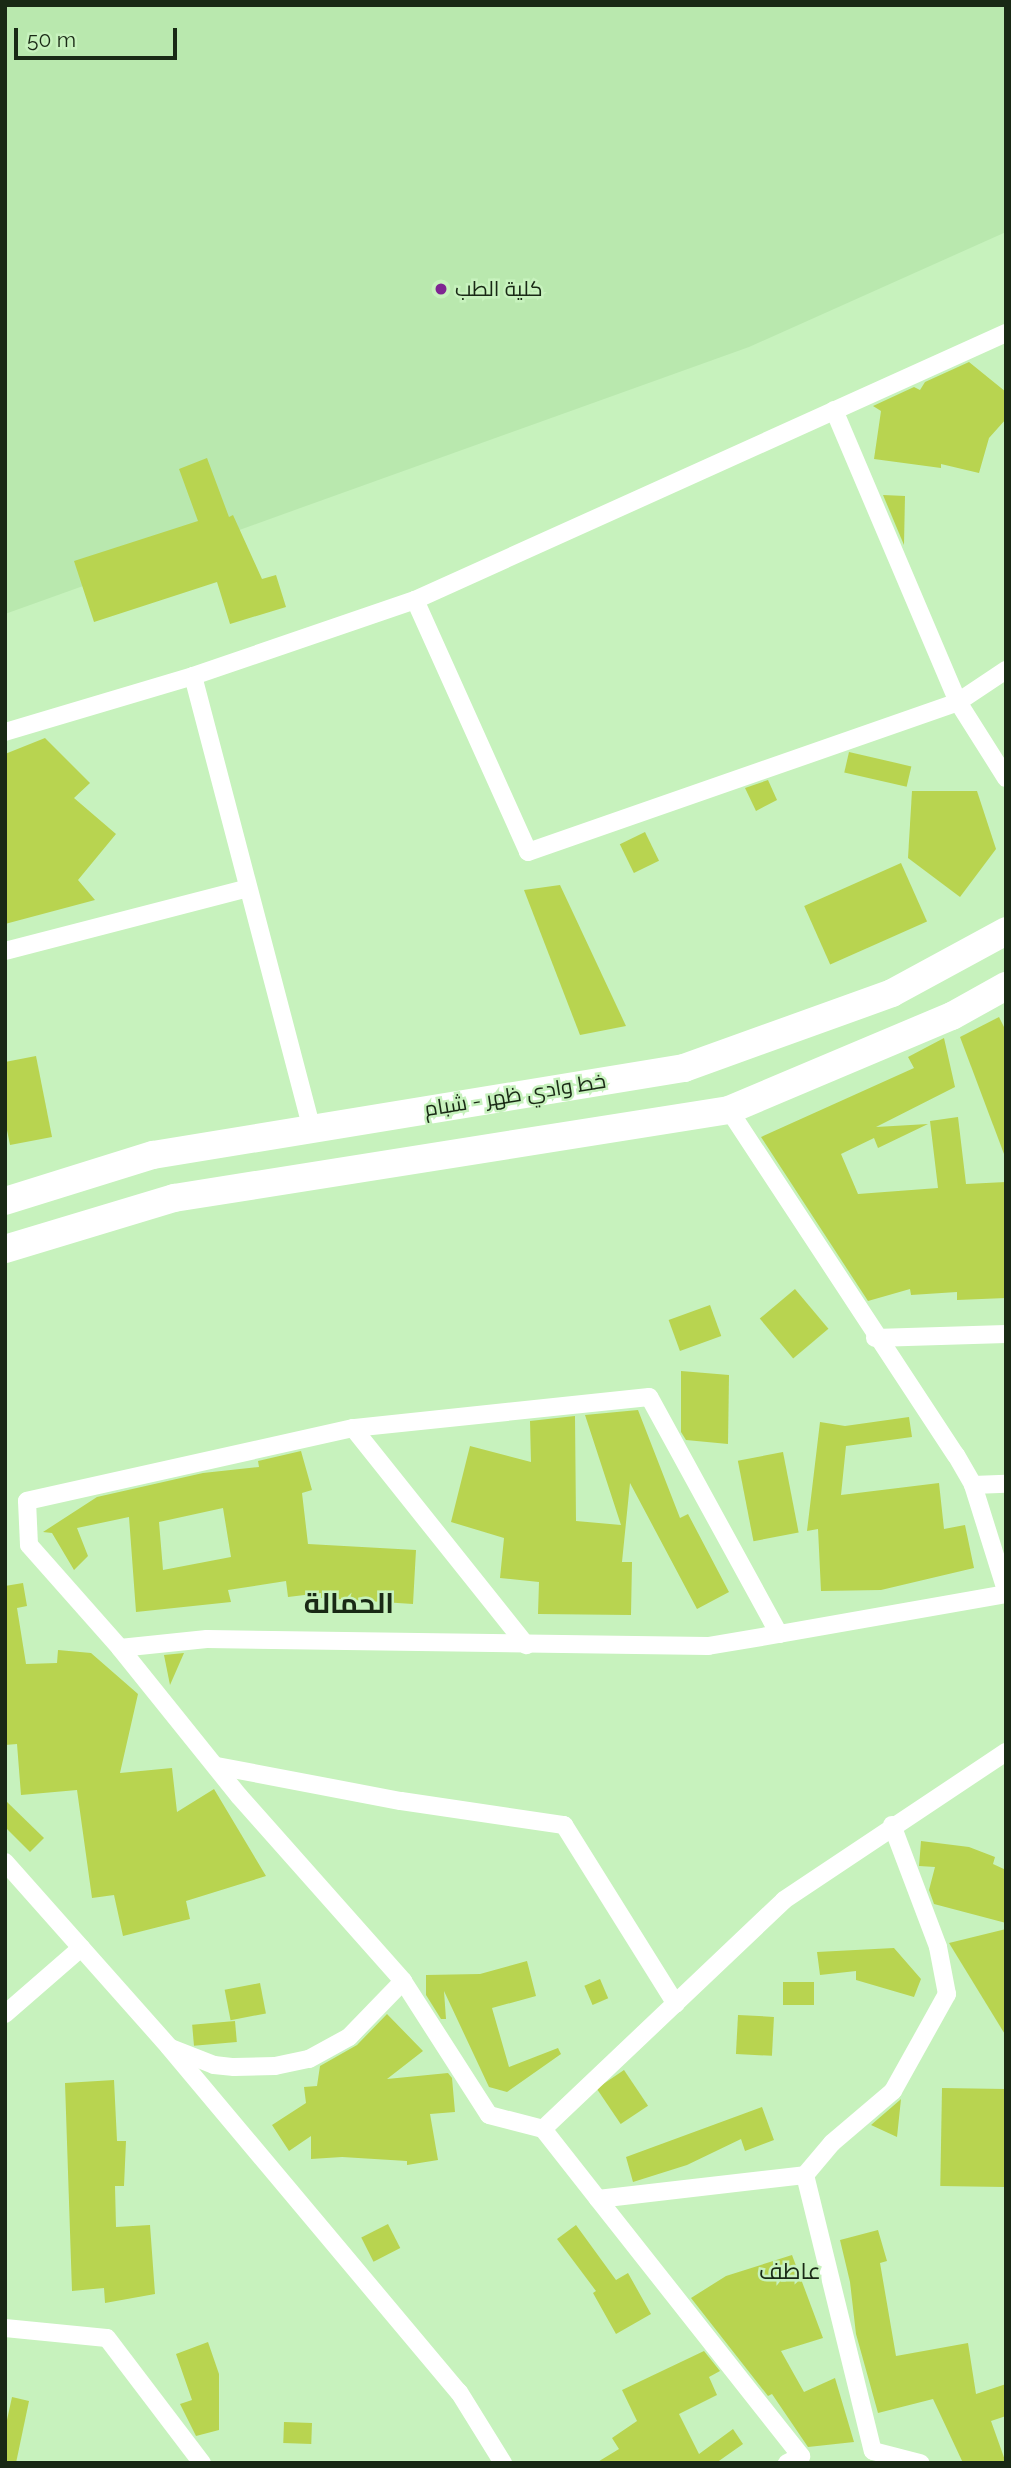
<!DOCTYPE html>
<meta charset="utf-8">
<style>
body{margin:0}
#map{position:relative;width:1011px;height:2468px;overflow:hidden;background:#c7f2bd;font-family:Raleway,Cairo,sans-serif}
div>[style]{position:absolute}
.built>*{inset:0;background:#b9e8ae}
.building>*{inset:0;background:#b8d450;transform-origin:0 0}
.minor>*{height:18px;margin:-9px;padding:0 9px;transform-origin:9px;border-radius:9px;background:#fff}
.primary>*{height:28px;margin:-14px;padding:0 14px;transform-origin:14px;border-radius:14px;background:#fff}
.dots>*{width:19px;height:19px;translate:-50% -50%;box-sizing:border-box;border:4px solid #c7f2bd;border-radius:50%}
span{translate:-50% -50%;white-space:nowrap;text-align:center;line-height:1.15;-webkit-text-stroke:5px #c7f2bd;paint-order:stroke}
.poi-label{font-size:21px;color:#192915}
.left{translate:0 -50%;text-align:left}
.street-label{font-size:21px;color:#192915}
.neighbourhood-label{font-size:23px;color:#192915}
.district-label{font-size:28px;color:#192915;font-weight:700}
.frame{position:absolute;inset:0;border:7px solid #192915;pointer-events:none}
.scale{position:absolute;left:14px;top:28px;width:163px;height:32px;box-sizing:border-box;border:4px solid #192915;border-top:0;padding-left:9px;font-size:21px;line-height:24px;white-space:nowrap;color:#192915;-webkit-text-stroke:5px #c7f2bd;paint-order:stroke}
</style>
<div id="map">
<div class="built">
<div style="clip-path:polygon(5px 5px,1006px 5px,1006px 232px,749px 347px,5px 614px)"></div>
</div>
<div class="building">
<div style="clip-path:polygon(969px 362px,1006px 392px,1006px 419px,989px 438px,979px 473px,941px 464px,941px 468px,874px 459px,881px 411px,873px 406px,914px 387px,920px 390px,925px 382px)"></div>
<div style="clip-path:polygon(207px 458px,229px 517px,233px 515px,262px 579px,276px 575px,286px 607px,230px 624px,217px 582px,94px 622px,74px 561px,198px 521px,179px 469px)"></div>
<div style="clip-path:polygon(883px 495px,905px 496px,904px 545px)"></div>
<div style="clip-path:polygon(45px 738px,90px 783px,74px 798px,116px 834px,78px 880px,95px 900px,5px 924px,5px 754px)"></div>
<div style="left:849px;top:752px;width:64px;height:21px;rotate:13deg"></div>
<div style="clip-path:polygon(768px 780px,777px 800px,756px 811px,745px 788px)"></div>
<div style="clip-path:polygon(912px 791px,977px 791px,996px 849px,960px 897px,908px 858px)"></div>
<div style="left:645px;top:832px;width:32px;height:28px;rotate:64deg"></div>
<div style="left:901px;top:863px;width:64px;height:106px;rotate:66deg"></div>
<div style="clip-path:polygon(560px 885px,626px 1026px,580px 1035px,524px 890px)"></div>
<div style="clip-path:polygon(999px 1017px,1006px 1031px,1004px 1154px,960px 1037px)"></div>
<div style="clip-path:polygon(944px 1038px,955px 1087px,876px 1127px,928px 1124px,878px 1148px,874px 1138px,841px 1154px,858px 1194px,938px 1188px,930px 1121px,958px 1117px,966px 1184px,1006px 1182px,1006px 1298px,957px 1300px,957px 1292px,911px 1295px,910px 1289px,868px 1301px,761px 1137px,914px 1068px,908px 1057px)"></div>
<div style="clip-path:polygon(36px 1056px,52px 1137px,10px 1145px,5px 1120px,5px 1062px)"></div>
<div style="left:795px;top:1289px;width:52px;height:46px;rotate:50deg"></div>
<div style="left:710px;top:1305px;width:33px;height:44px;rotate:70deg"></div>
<div style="clip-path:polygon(681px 1371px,729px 1375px,728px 1444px,686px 1440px,681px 1432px)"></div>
<div style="clip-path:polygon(638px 1410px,680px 1518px,688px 1514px,729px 1592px,697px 1609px,630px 1483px,622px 1562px,632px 1562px,631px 1615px,538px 1614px,539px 1582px,500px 1578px,504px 1538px,451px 1522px,470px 1446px,531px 1462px,530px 1421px,575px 1416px,576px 1521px,621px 1525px,585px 1415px)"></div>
<div style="clip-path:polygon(909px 1417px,912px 1437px,846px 1446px,841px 1495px,939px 1483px,944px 1529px,965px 1525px,974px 1568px,881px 1590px,821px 1591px,818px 1529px,807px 1531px,820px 1422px,845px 1426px)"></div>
<div style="clip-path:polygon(evenodd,301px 1451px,312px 1490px,302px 1493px,308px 1544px,416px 1550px,413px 1604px,321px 1598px,321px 1593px,288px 1597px,286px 1581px,228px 1590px,231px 1602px,136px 1612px,129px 1517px,77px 1528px,88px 1556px,74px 1570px,52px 1533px,43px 1532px,97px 1497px,203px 1473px,259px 1467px,258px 1461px,301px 1451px,223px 1508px,231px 1557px,163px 1570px,159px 1522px,223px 1508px)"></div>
<div style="left:783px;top:1452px;width:82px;height:46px;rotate:79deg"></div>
<div style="clip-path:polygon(23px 1583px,27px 1606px,17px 1608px,26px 1664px,57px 1663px,58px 1650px,91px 1653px,138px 1694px,120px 1773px,172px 1768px,177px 1812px,214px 1789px,266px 1876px,186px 1901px,190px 1919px,123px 1936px,114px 1895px,92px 1898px,77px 1790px,21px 1795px,17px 1744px,5px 1745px,5px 1586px)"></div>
<div style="clip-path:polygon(184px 1653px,170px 1685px,164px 1655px)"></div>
<div style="clip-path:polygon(5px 1800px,44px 1838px,30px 1852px,5px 1827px)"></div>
<div style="clip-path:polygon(921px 1841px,969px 1847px,995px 1857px,993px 1864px,1006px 1870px,1006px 1923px,934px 1904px,929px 1890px,935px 1867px,919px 1866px)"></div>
<div style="clip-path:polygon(1006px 1929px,1006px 2036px,949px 1943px)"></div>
<div style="clip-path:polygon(894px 1948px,921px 1979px,914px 1997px,856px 1980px,856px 1971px,820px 1975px,817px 1952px)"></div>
<div style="clip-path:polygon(527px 1961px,536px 1996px,492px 2008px,509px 2067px,558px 2048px,561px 2054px,507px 2092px,489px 2087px,444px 1991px,446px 2019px,441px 2019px,426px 1995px,426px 1975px,480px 1974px)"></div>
<div style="left:600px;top:1979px;width:21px;height:17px;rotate:67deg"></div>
<div style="left:783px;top:1982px;width:31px;height:23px"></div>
<div style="left:260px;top:1983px;width:31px;height:36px;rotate:79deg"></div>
<div style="clip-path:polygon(387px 2014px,423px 2051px,387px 2079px,448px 2073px,452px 2078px,455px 2112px,430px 2114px,438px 2160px,407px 2165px,407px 2161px,342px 2157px,311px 2159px,311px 2136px,289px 2151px,272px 2125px,306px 2103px,304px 2087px,317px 2086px,320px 2066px,357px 2045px)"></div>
<div style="left:738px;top:2015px;width:36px;height:39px;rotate:3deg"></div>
<div style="left:235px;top:2021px;width:21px;height:43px;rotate:85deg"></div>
<div style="left:624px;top:2070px;width:43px;height:33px;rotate:56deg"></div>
<div style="clip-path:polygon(114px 2080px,117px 2141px,126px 2141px,124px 2186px,115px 2186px,116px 2227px,150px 2225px,155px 2294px,105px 2303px,104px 2288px,72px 2291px,65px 2083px)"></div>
<div style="left:942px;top:2088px;width:64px;height:98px;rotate:1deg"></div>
<div style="clip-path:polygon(901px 2099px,897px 2137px,871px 2125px,900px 2100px)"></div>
<div style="clip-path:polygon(762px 2107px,774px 2140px,745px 2151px,741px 2139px,687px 2165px,633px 2182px,626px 2157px)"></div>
<div style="left:388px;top:2224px;width:27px;height:30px;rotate:63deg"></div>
<div style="clip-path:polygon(576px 2225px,616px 2280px,628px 2273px,651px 2314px,616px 2334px,593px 2293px,596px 2291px,557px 2239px)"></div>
<div style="clip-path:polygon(878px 2230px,887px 2261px,880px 2263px,896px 2356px,968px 2343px,976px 2394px,1006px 2384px,1006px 2416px,991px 2421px,1006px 2463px,963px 2463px,933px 2399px,878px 2413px,856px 2334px,850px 2282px,840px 2240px)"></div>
<div style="clip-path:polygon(792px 2255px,823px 2338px,781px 2351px,804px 2392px,835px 2378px,854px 2442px,808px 2447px,772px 2394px,768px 2396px,691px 2298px,726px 2276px)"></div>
<div style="clip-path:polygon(208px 2342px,219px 2374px,219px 2430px,196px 2436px,180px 2404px,192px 2400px,176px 2354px)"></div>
<div style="clip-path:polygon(704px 2351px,720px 2371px,709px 2377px,717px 2395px,679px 2414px,699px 2454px,733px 2429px,743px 2444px,716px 2463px,596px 2463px,619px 2449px,612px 2438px,637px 2421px,622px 2390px)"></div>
<div style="clip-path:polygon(12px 2397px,29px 2401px,16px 2463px,5px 2463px,5px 2429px)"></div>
<div style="left:284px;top:2422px;width:28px;height:21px;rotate:2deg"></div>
</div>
<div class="minor">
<div style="left:834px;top:410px;width:317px;rotate:67deg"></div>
<div style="left:958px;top:702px;width:90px;rotate:57.7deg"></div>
<div style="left:415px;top:600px;width:276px;rotate:65.8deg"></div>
<div style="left:528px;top:852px;width:455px;rotate:-19.2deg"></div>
<div style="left:958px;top:702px;width:58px;rotate:-33.7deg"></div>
<div style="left:193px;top:676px;width:466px;rotate:75.3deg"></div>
<div style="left:5px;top:732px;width:196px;rotate:-16.6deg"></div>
<div style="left:193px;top:676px;width:235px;rotate:-18.9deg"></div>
<div style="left:415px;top:600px;width:649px;rotate:-24.31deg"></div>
<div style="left:5px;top:951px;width:251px;rotate:-14.5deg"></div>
<div style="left:729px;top:1110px;width:413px;rotate:56.7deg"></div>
<div style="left:956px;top:1455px;width:34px;rotate:60deg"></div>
<div style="left:973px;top:1485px;width:110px;rotate:72.6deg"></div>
<div style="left:875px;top:1338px;width:131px;rotate:-1.7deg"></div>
<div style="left:353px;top:1428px;width:278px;rotate:51.4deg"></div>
<div style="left:973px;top:1485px;width:33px;rotate:-2deg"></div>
<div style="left:779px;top:1634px;width:270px;rotate:-118.7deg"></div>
<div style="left:649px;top:1397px;width:298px;rotate:174deg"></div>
<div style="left:353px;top:1428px;width:334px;rotate:167.4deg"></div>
<div style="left:27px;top:1501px;width:44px;rotate:87.4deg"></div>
<div style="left:29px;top:1545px;width:137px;rotate:48.5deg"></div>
<div style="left:120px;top:1648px;width:87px;rotate:-5.9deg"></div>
<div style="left:207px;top:1639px;width:501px;rotate:0.8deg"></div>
<div style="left:708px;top:1646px;width:72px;rotate:-9.6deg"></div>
<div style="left:779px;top:1634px;width:230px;rotate:-10deg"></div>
<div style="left:120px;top:1648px;width:190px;rotate:51.2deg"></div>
<div style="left:239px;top:1796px;width:247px;rotate:48.4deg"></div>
<div style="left:403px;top:1981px;width:159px;rotate:57.3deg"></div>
<div style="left:489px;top:2115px;width:56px;rotate:14.5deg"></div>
<div style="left:543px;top:2129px;width:332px;rotate:-43.5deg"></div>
<div style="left:784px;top:1900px;width:267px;rotate:-33.7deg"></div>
<div style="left:217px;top:1766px;width:187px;rotate:10.8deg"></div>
<div style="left:401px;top:1801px;width:165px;rotate:8.4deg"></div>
<div style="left:564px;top:1825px;width:211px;rotate:58deg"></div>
<div style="left:892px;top:1825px;width:130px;rotate:69.3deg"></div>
<div style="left:938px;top:1947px;width:48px;rotate:79.2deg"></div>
<div style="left:947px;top:1994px;width:111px;rotate:119.1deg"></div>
<div style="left:893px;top:2091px;width:80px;rotate:139.6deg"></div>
<div style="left:832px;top:2143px;width:42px;rotate:130.2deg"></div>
<div style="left:805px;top:2175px;width:284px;rotate:76.2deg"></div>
<div style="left:873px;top:2451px;width:49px;rotate:14.3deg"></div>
<div style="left:5px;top:1862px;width:247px;rotate:48.4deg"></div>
<div style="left:169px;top:2047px;width:451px;rotate:50deg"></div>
<div style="left:459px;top:2392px;width:84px;rotate:58.2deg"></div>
<div style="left:5px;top:2014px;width:101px;rotate:-41deg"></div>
<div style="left:171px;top:2048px;width:46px;rotate:21.6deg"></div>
<div style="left:214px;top:2065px;width:20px;rotate:6deg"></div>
<div style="left:234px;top:2067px;width:41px;rotate:-1.4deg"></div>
<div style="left:275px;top:2066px;width:35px;rotate:-12deg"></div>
<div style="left:309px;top:2059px;width:46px;rotate:-28.8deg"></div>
<div style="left:349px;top:2037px;width:78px;rotate:-46deg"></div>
<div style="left:543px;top:2129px;width:89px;rotate:51.8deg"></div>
<div style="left:598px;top:2199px;width:208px;rotate:-6.6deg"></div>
<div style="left:598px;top:2199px;width:328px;rotate:51.7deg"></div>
<div style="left:801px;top:2456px;width:16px;rotate:153deg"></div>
<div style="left:5px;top:2328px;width:102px;rotate:5.6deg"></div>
<div style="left:107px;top:2338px;width:157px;rotate:52.8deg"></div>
</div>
<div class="primary">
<div style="left:5px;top:1201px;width:155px;rotate:-17.3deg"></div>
<div style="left:153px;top:1155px;width:538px;rotate:-9.3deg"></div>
<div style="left:684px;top:1068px;width:221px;rotate:-19.8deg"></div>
<div style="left:892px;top:993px;width:130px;rotate:-28.5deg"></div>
<div style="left:5px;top:1249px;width:177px;rotate:-16.8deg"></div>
<div style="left:174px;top:1198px;width:562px;rotate:-9.01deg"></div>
<div style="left:729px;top:1110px;width:242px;rotate:-22.9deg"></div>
<div style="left:952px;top:1016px;width:62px;rotate:-29.1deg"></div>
</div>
<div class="dots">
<div style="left:441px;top:289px;background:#7f2592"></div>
</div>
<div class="poi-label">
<span class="left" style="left:455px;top:289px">كلية الطب</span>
</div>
<div class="street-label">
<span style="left:515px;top:1095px;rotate:-9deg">خط وادي ظهر - شبام</span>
</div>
<div class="neighbourhood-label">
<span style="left:790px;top:2271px">عاطف</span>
</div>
<div class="district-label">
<span style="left:349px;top:1604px">الحمالة</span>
</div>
<div class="frame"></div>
<div class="scale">50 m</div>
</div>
